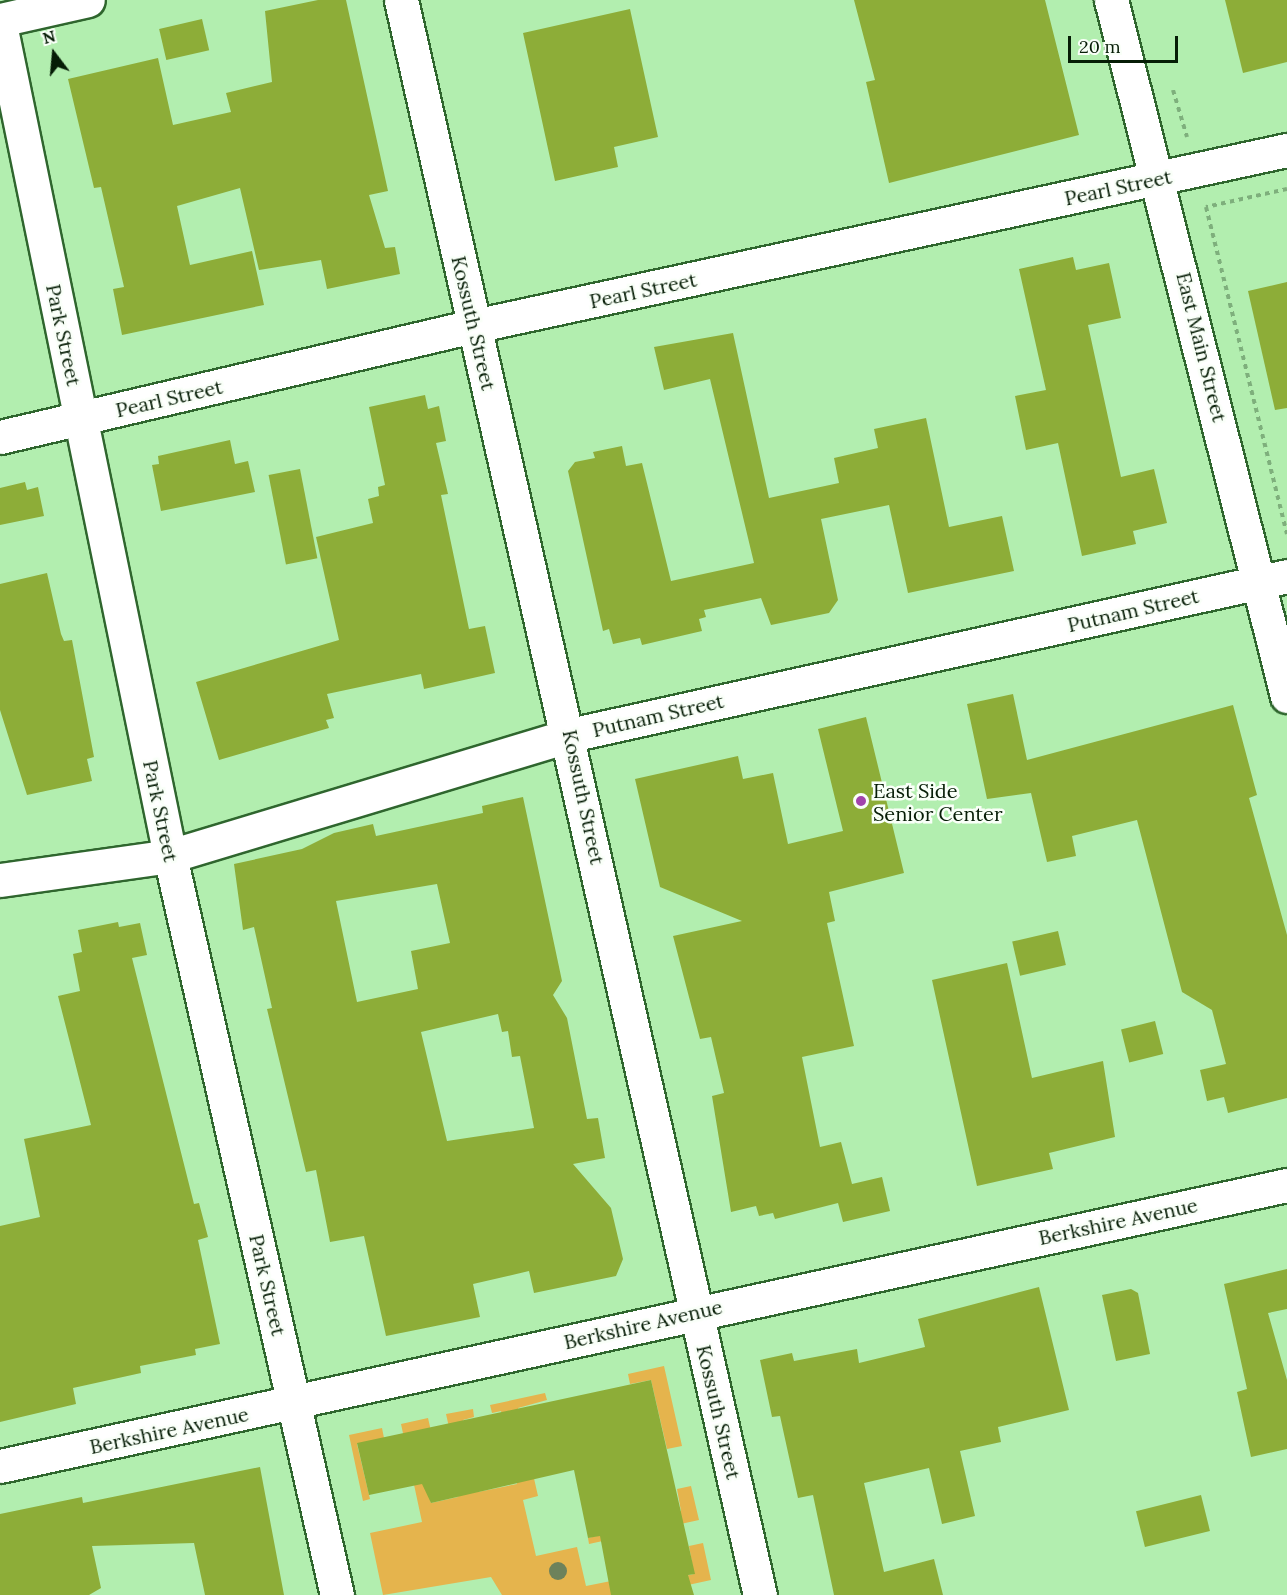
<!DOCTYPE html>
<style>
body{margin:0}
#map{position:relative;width:1287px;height:1595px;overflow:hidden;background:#b2eeaf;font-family:Lora,serif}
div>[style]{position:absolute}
.green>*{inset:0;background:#e5b44d}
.building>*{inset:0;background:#8dad38;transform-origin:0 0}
.path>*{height:4px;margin-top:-2px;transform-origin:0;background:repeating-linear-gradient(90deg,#7eaf7c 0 4.5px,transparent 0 9px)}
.roads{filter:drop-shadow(2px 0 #2f662e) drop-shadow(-2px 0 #2f662e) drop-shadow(0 2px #2f662e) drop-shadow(0 -2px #2f662e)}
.minor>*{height:33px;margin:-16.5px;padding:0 16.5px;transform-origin:16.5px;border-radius:16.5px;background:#fff}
.tertiary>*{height:33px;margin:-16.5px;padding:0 16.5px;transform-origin:16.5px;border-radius:16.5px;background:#fff}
.secondary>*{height:33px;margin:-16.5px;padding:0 16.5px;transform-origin:16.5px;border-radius:16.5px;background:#fff}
.trees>*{width:18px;height:18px;margin:-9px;border-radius:50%;background:#6d825b}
.dots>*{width:16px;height:16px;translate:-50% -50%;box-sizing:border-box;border:3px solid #f9fff8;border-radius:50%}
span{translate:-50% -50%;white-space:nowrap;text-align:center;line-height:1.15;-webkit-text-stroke:5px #f9fff8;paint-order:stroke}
.street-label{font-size:20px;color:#061d06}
.poi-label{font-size:20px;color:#061d06}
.left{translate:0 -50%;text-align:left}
.north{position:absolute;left:24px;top:24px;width:60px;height:60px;-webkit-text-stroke:4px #f9fff8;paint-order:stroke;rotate:344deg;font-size:16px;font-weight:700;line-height:24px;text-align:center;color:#061d06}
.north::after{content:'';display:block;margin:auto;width:21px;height:27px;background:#061d06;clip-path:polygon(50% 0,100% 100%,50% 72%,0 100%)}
.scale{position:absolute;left:1068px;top:36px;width:110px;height:27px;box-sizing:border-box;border:3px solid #061d06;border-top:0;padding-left:8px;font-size:18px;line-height:21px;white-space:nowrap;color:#061d06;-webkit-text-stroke:4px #f9fff8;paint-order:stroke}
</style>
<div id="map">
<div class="green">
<div style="clip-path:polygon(664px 1366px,682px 1446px,667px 1449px,651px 1380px,630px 1384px,628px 1374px)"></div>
<div style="clip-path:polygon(545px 1393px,547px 1400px,518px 1408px,538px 1496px,523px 1500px,536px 1556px,577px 1547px,586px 1586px,616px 1580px,618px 1590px,694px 1574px,689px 1546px,703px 1543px,711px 1580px,642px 1595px,502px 1595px,491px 1577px,383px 1595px,370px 1533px,422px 1522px,401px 1424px,428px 1418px,431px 1431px,412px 1436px,431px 1503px,458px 1497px,462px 1485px,446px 1414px,473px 1409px,474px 1417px,463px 1420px,478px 1492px,517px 1484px,501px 1411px,492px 1413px,490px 1405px)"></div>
<div style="clip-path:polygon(382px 1428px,384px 1438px,357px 1444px,370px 1499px,363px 1501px,349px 1435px)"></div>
<div style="clip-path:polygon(691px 1486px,699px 1520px,589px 1544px,588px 1538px,651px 1524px,651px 1518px,681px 1511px,677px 1489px)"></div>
</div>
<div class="building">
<div style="clip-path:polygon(318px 0,346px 0,388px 191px,369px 195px,385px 248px,395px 247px,400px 274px,327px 289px,321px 260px,259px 270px,240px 188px,177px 206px,190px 265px,252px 251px,264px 305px,122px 335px,113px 289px,124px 287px,101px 187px,94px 188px,68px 79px,158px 58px,173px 125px,231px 112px,226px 93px,272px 82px,265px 11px)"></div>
<div style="clip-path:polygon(854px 0,1045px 0,1079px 135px,889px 183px,866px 82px,875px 80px)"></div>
<div style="clip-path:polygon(1225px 0,1287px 0,1287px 62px,1243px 73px)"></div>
<div style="clip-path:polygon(630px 9px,658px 137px,614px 147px,618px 167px,555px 181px,523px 33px)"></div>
<div style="left:202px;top:19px;width:32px;height:44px;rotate:77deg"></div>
<div style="clip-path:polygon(1073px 257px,1076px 270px,1109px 263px,1121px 318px,1088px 325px,1121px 477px,1154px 469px,1167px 523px,1133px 531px,1136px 544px,1082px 556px,1058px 443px,1026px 450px,1015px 396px,1046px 390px,1019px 269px)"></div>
<div style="clip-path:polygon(1287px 282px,1287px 408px,1275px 410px,1248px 291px)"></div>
<div style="clip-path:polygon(733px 333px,769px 498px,839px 483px,834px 458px,878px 448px,874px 429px,926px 418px,949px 527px,1002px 516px,1014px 571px,908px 593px,889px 505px,821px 519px,838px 600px,829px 613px,771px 625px,761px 598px,704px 610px,706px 617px,699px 619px,702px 631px,642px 645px,640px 638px,613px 644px,609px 629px,603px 631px,568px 471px,575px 462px,595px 458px,593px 452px,622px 446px,626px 466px,642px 463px,671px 581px,754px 563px,710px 379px,664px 390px,654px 347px)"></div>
<div style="clip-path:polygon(425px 395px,428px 409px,439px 406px,446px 441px,436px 443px,448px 494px,441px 495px,469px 629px,485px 626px,495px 673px,424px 689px,421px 674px,327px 694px,334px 718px,326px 720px,329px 728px,219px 760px,196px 682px,339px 640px,316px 537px,373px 523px,368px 499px,379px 496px,378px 487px,385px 485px,369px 407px)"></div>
<div style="clip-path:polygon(230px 440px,235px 464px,248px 461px,255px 492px,161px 511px,152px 465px,159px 464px,158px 456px)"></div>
<div style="left:300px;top:469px;width:91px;height:32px;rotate:79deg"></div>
<div style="clip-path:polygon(25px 482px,27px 490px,38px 487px,44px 516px,0 525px,0 488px)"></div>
<div style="clip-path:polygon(47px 573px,61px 634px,64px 641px,72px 640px,94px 757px,87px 759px,92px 781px,27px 795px,0 710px,0 584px)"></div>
<div style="clip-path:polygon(1013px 694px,1027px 760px,1233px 705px,1257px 795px,1249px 798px,1287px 935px,1287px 1098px,1228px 1113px,1224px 1097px,1207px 1101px,1200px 1070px,1226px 1064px,1212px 1010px,1182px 992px,1137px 820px,1072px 836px,1076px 856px,1047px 862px,1031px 793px,987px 799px,967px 704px)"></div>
<div style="clip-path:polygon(866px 717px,904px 873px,829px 892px,835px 921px,827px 923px,854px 1046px,802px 1057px,820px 1147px,841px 1142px,852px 1184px,882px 1177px,890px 1211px,843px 1222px,838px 1203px,775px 1219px,773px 1213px,759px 1216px,756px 1206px,731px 1212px,712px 1096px,724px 1093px,711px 1037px,700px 1039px,673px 936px,742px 921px,660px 887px,635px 779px,738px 756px,743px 779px,773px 773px,788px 844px,843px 831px,818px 729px)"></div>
<div style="clip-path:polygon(evenodd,523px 797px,562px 981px,553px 995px,567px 1018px,587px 1119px,598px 1118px,605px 1158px,573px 1164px,611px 1208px,623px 1259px,616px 1276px,534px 1293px,529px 1271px,473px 1284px,480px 1317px,386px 1336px,364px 1236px,330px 1242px,316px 1170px,306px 1172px,267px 1009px,272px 1008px,254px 927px,243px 930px,234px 864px,302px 849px,334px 833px,373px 824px,376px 836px,483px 813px,482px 806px,523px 797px,437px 884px,450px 943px,411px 951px,418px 989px,357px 1002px,336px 901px,437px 884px,523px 797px,498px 1014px,502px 1032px,508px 1031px,512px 1057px,520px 1056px,534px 1128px,447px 1141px,421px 1032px,498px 1014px)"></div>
<div style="clip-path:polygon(118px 922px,119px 927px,140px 923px,147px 955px,132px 958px,194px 1204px,199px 1203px,208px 1237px,198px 1240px,220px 1344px,195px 1349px,196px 1355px,140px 1366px,141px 1373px,73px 1388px,76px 1404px,0 1422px,0 1226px,40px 1217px,24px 1139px,91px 1125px,58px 996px,80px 991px,73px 954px,82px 952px,78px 930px)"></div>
<div style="left:1058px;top:931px;width:35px;height:47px;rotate:77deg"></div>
<div style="clip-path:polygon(1007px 963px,1032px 1078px,1103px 1061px,1115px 1137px,1049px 1153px,1053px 1169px,977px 1186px,932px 980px)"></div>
<div style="left:1155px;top:1021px;width:34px;height:35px;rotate:76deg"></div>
<div style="clip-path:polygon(1287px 1269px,1287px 1309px,1268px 1313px,1287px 1380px,1287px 1449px,1251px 1457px,1237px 1392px,1247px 1389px,1224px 1284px)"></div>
<div style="clip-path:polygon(1039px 1287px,1069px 1410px,998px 1427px,1001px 1442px,960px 1451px,975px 1516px,942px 1524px,929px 1468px,864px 1483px,884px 1572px,934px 1559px,943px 1595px,834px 1595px,813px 1495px,798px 1498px,780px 1416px,772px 1417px,760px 1360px,792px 1353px,794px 1361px,857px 1349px,859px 1363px,925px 1347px,918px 1319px)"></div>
<div style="clip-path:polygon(1131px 1289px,1138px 1293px,1150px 1354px,1116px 1361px,1102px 1295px)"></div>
<div style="clip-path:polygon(651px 1380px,695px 1574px,688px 1575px,694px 1595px,611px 1595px,600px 1536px,588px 1538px,574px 1470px,431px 1503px,422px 1484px,369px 1495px,357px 1443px)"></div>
<div style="clip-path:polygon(260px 1467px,284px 1595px,205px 1595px,194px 1543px,92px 1546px,101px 1588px,89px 1595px,0 1595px,0 1514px,82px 1497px,83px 1503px)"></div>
<div style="left:1201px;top:1495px;width:37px;height:67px;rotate:76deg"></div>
</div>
<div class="path">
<div style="left:1173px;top:90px;width:49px;rotate:73.4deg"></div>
<div style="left:1287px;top:189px;width:83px;rotate:167.5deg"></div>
<div style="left:1206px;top:207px;width:337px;rotate:76.1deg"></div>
</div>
<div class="roads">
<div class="minor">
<div style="left:401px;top:0;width:1635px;rotate:77.32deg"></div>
<div style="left:0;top:20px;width:90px;rotate:-12.8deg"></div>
<div style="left:0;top:24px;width:849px;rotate:78.45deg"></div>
<div style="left:170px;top:856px;width:758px;rotate:77.27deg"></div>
<div style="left:0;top:437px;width:487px;rotate:-13.2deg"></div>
<div style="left:474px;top:326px;width:832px;rotate:-12.22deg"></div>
<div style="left:0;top:880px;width:172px;rotate:-8deg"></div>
<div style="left:170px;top:856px;width:418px;rotate:-16.8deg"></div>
<div style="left:570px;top:735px;width:734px;rotate:-12.5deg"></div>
</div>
<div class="tertiary">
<div style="left:0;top:1466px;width:1317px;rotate:-12.32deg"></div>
</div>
<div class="secondary">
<div style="left:1111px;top:0;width:718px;rotate:75.81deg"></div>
</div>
</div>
<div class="trees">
<div style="left:558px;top:1571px"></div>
</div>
<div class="dots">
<div style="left:861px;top:801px;background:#a143ac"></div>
</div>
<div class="street-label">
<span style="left:1118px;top:187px;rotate:-12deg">Pearl Street</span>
<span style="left:643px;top:290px;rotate:-12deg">Pearl Street</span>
<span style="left:474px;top:323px;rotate:77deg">Kossuth Street</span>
<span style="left:64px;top:335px;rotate:78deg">Park Street</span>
<span style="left:1202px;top:347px;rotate:76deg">East Main Street</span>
<span style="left:169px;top:398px;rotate:-13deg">Pearl Street</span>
<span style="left:1133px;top:610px;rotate:-13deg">Putnam Street</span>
<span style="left:658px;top:715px;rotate:-13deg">Putnam Street</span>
<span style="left:584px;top:797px;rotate:78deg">Kossuth Street</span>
<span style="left:161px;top:811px;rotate:78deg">Park Street</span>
<span style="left:1118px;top:1221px;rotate:-12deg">Berkshire Avenue</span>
<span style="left:268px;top:1285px;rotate:77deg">Park Street</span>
<span style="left:643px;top:1324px;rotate:-13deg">Berkshire Avenue</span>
<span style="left:719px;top:1412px;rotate:77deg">Kossuth Street</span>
<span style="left:169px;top:1430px;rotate:-12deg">Berkshire Avenue</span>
</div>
<div class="poi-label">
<span class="left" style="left:873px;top:802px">East Side<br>Senior Center</span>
</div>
<div class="north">N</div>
<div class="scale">20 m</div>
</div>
